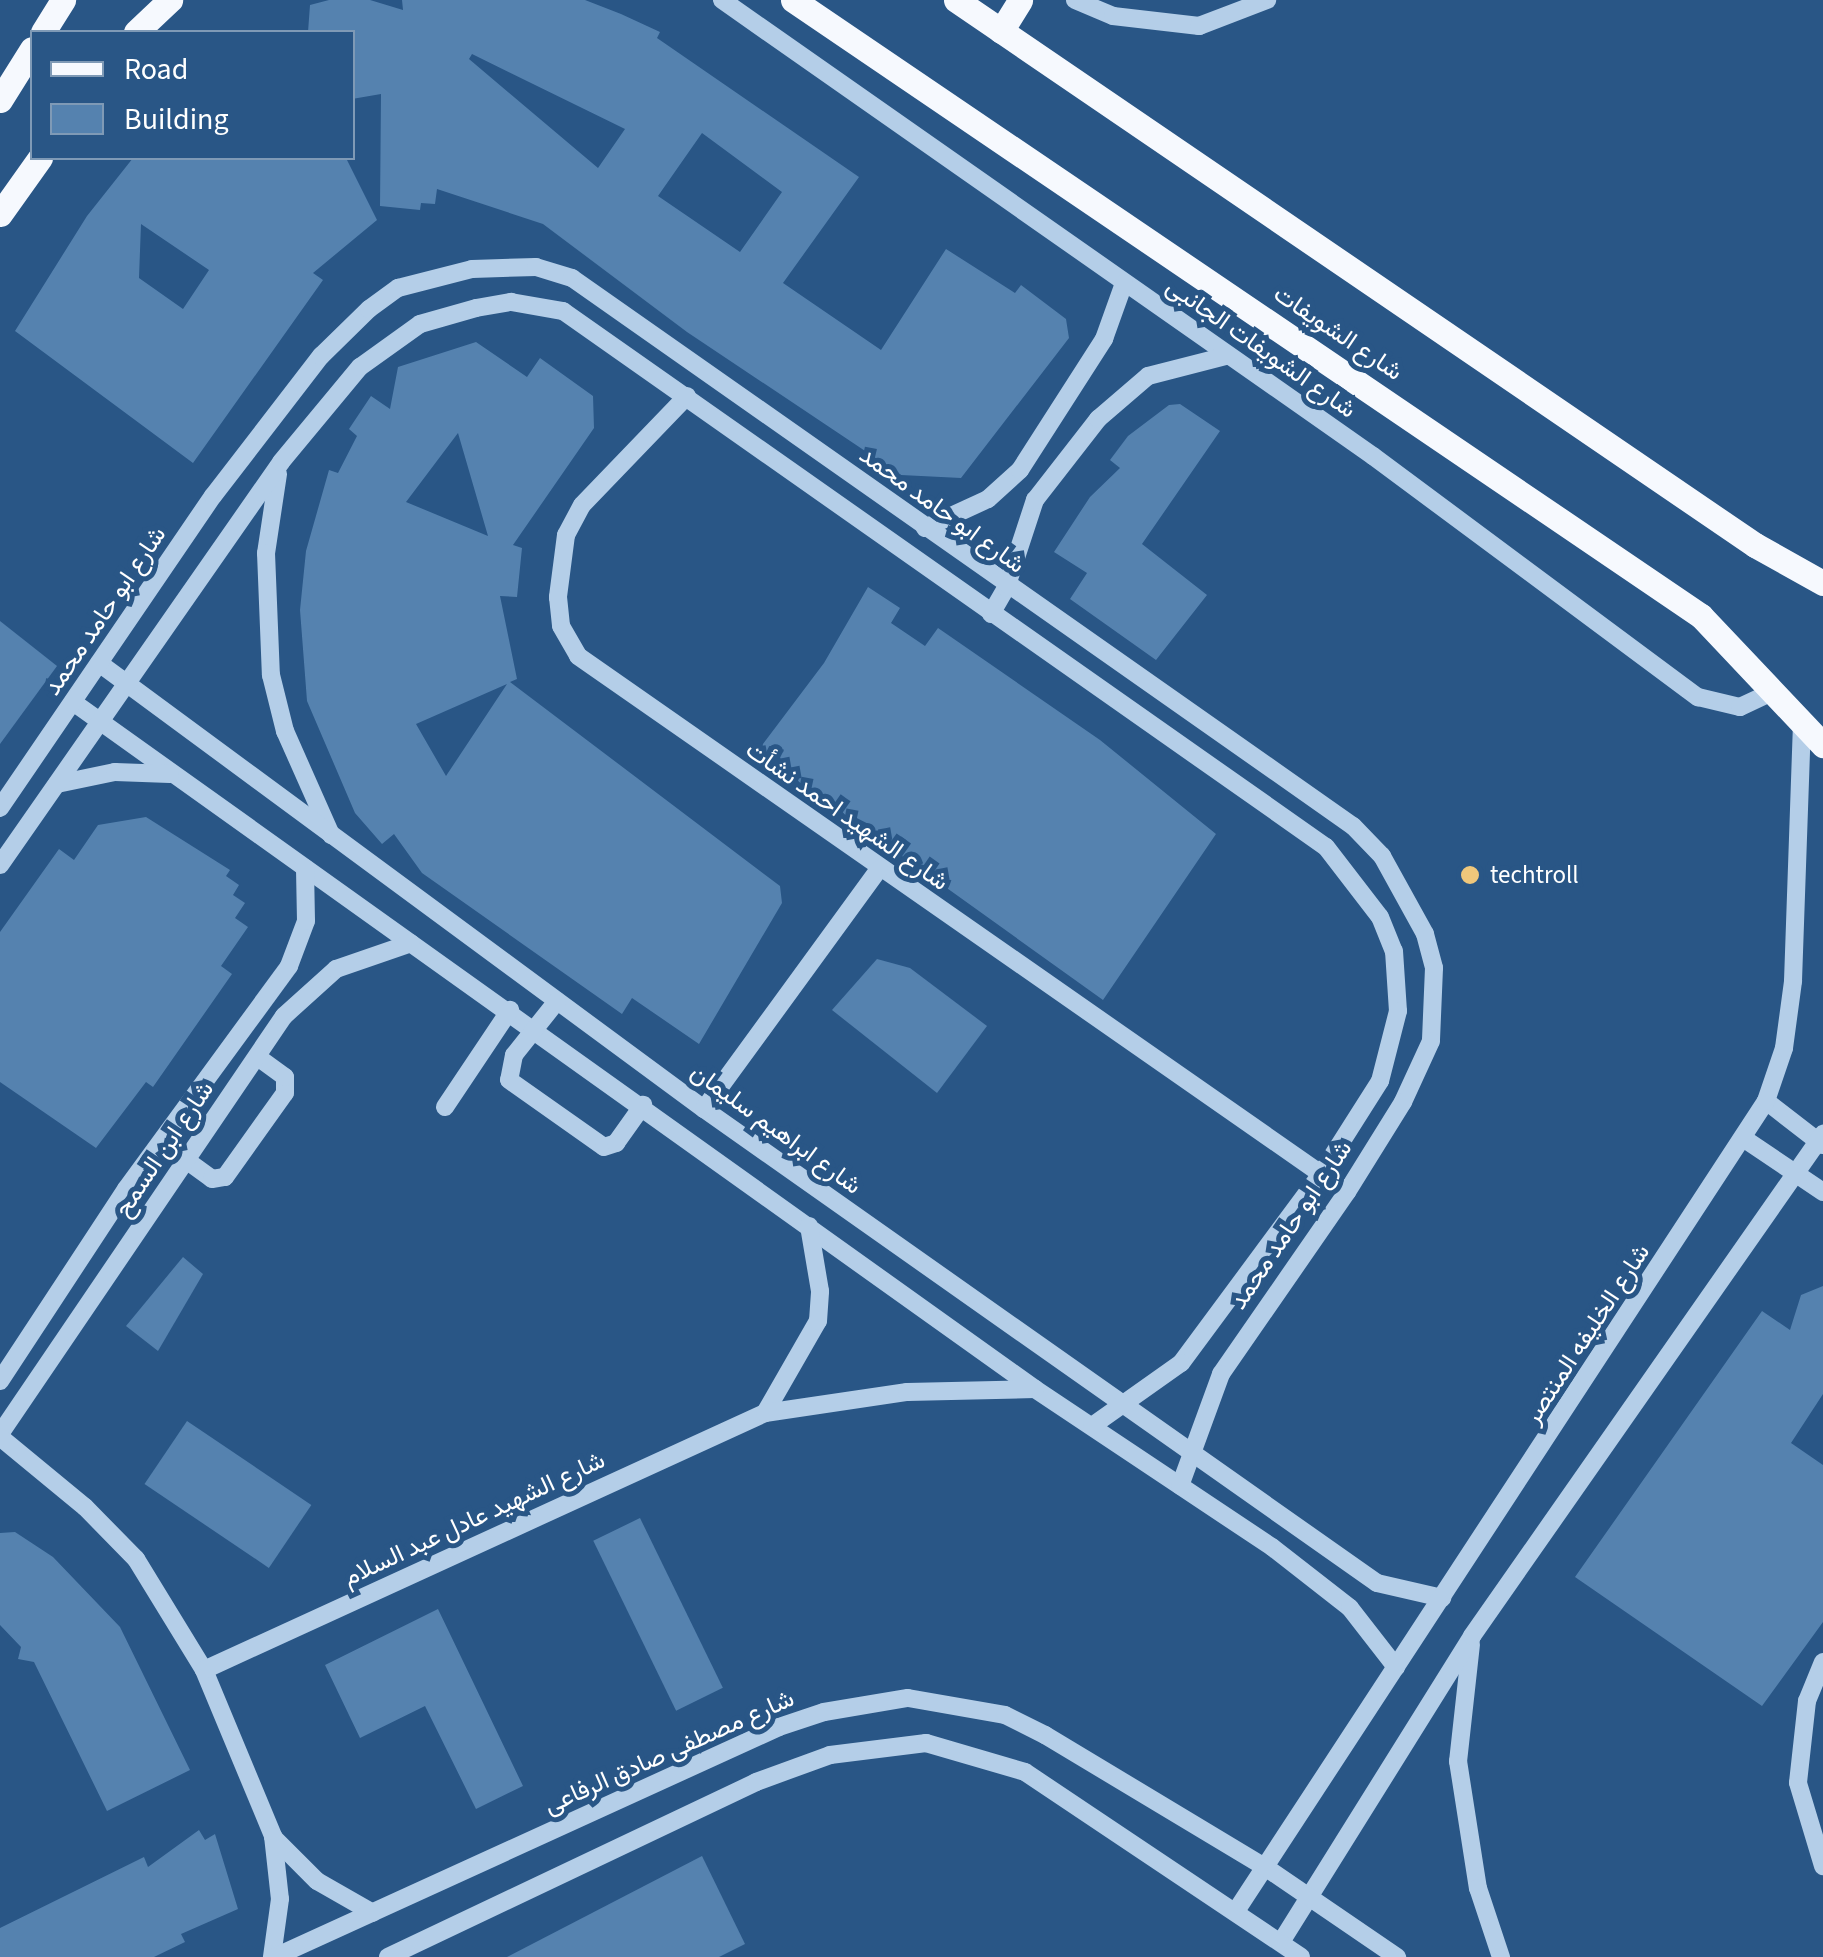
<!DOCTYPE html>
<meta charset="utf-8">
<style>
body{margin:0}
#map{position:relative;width:1823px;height:1957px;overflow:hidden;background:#295686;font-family:"Source Sans 3",Vazirmatn,sans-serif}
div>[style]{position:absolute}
.building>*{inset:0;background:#5582af;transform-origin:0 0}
.minor>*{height:18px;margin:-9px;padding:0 9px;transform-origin:9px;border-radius:9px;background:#b4cee8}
.major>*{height:25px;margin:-12.5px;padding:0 12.5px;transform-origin:12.5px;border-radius:12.5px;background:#f6f9fe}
.dots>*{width:28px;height:28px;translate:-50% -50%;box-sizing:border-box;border:5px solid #295686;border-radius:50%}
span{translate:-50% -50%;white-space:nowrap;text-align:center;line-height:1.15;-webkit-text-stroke:10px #295686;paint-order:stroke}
.street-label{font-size:25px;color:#fff}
.poi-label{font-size:25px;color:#fff}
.left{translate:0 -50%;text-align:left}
.legend{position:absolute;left:30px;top:30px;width:325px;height:130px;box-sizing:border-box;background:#295686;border:2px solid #7f9ab6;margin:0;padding:12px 18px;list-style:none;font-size:30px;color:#fff}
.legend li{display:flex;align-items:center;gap:20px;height:50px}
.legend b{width:50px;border:2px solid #7f9ab6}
</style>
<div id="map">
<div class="building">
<div style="clip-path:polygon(evenodd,329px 0,370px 0,403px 10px,402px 0,585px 0,621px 14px,660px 32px,657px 38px,859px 177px,783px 283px,881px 350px,946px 249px,1015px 293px,1021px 285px,1066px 319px,1069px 338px,961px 478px,901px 475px,687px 332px,543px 224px,437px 189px,435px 204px,421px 203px,420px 210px,380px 206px,381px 94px,352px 99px,352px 32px,308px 32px,310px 5px,329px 0,472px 54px,625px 129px,598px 168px,469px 59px,472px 54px,329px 0,702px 133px,782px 192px,740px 252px,658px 196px,702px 133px)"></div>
<div style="clip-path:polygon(evenodd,133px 158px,346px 158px,377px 220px,313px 273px,323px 280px,193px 463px,15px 331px,87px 216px,133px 158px,141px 224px,209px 270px,183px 309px,139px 278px,141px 224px)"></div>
<div style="clip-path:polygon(evenodd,476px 342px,527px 377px,540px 358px,593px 396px,594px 428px,513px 545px,522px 548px,517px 597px,500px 596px,517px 679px,510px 682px,780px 886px,782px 903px,699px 1044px,632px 998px,622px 1014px,422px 873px,394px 834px,382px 844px,355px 813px,307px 701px,300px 610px,306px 551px,329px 470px,338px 473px,357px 436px,349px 429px,371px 396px,390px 409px,398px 367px,476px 342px,458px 433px,488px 536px,406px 502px,458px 433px,476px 342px,507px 684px,446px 776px,416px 724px,507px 684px)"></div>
<div style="clip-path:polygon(1180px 404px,1220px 431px,1142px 544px,1207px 595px,1156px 660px,1070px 599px,1087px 573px,1054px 552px,1090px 497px,1120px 468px,1110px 460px,1128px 436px,1169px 405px)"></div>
<div style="clip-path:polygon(868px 587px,900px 608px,891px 623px,925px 646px,938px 628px,1100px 740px,1216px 834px,1103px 1000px,757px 752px,824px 663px)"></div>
<div style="clip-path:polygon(0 621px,57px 666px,0 744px)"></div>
<div style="clip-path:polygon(146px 817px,230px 870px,226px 876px,239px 885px,233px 895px,245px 903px,235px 918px,248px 927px,221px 966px,232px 974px,153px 1087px,146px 1082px,96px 1148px,0 1082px,0 932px,59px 849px,74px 860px,98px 825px)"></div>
<div style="clip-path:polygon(877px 959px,910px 968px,987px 1026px,937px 1093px,832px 1010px)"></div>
<div style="clip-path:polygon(183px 1257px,203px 1274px,158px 1351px,126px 1326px)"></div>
<div style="clip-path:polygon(1823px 1286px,1823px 1394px,1791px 1443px,1823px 1465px,1823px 1622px,1762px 1706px,1575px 1577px,1762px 1311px,1790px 1330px,1801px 1295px)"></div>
<div style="left:187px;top:1421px;width:150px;height:76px;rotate:34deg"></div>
<div style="left:640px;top:1518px;width:189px;height:52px;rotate:64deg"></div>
<div style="clip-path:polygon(15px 1532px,53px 1557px,120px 1627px,190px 1770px,107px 1811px,34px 1662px,18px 1659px,21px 1647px,0 1625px,0 1533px)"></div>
<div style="clip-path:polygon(438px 1609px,523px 1786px,476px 1809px,425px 1706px,360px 1738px,325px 1665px)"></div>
<div style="clip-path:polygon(199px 1830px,205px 1840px,215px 1834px,238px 1909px,181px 1934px,185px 1942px,154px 1957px,0 1957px,0 1928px,144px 1857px,148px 1867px)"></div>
<div style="clip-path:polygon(702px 1856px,745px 1944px,719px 1957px,507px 1957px)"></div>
</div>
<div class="minor">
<div style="left:722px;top:0;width:795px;rotate:35.01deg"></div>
<div style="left:1373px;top:456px;width:405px;rotate:36.6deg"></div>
<div style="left:1698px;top:697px;width:43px;rotate:13.4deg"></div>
<div style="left:1740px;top:707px;width:38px;rotate:-25deg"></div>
<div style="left:1075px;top:0;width:41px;rotate:22.8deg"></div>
<div style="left:1113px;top:16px;width:87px;rotate:6.6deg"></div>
<div style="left:1199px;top:26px;width:73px;rotate:-20.9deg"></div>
<div style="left:687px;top:396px;width:151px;rotate:133.9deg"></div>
<div style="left:582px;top:505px;width:34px;rotate:118deg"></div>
<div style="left:566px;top:535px;width:63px;rotate:97.4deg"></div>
<div style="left:558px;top:597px;width:29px;rotate:84deg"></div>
<div style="left:561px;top:626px;width:34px;rotate:60deg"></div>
<div style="left:578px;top:656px;width:937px;rotate:34.88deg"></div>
<div style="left:278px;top:474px;width:80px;rotate:98.6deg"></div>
<div style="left:266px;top:553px;width:122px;rotate:87.7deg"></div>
<div style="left:271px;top:675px;width:58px;rotate:76deg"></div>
<div style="left:285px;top:731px;width:114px;rotate:66.1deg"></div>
<div style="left:925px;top:528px;width:69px;rotate:-24.7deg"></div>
<div style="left:988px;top:499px;width:43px;rotate:-42.2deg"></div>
<div style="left:1020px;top:470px;width:156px;rotate:-57.3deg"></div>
<div style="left:1104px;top:339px;width:59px;rotate:-70.3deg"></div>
<div style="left:991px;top:614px;width:30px;rotate:-60deg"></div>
<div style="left:1006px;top:588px;width:93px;rotate:-71.8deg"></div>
<div style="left:1035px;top:500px;width:103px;rotate:-52.1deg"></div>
<div style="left:1098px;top:419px;width:66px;rotate:-40.7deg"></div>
<div style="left:1148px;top:376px;width:81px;rotate:-14.4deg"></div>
<div style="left:99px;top:663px;width:752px;rotate:36.4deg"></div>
<div style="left:704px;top:1109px;width:823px;rotate:35.16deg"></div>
<div style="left:1377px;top:1583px;width:67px;rotate:13deg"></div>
<div style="left:73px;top:702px;width:1182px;rotate:35.53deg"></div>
<div style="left:1035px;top:1389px;width:285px;rotate:33.7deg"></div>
<div style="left:1272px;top:1547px;width:99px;rotate:38deg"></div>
<div style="left:1350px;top:1608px;width:75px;rotate:52.1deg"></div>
<div style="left:57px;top:784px;width:59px;rotate:-11.7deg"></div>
<div style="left:115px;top:772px;width:55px;rotate:2.1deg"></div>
<div style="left:0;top:808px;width:378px;rotate:-55.7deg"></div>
<div style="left:213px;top:496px;width:177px;rotate:-52.4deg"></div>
<div style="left:321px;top:356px;width:67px;rotate:-44.4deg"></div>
<div style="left:369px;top:309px;width:36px;rotate:-36deg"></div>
<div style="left:398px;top:288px;width:76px;rotate:-14.4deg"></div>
<div style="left:472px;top:269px;width:64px;rotate:-1.8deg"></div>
<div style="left:536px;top:267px;width:38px;rotate:17deg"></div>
<div style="left:572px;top:278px;width:954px;rotate:35.06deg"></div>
<div style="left:1353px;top:826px;width:42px;rotate:46deg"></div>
<div style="left:1382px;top:856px;width:89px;rotate:61.1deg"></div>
<div style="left:1425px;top:934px;width:35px;rotate:75deg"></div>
<div style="left:1434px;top:968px;width:73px;rotate:92.4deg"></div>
<div style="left:1431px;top:1041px;width:67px;rotate:114.7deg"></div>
<div style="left:1403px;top:1102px;width:106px;rotate:121.9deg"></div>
<div style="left:1347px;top:1192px;width:221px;rotate:124.7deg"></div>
<div style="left:1221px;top:1374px;width:119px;rotate:110.1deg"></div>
<div style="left:0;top:865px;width:491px;rotate:-55.1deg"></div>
<div style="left:281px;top:462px;width:124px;rotate:-50.3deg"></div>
<div style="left:360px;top:367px;width:74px;rotate:-35.6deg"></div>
<div style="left:420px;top:324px;width:58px;rotate:-15.9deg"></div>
<div style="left:476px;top:308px;width:36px;rotate:-10deg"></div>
<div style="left:511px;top:302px;width:53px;rotate:9.8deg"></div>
<div style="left:563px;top:311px;width:932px;rotate:35.09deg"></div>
<div style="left:1326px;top:847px;width:88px;rotate:52.4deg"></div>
<div style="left:1380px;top:917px;width:37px;rotate:68deg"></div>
<div style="left:1394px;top:951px;width:60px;rotate:86.2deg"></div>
<div style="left:1398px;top:1011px;width:72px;rotate:104.4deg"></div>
<div style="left:1380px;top:1081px;width:110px;rotate:122.4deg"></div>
<div style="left:1321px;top:1174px;width:235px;rotate:126.5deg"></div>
<div style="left:1181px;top:1363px;width:109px;rotate:144.7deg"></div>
<div style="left:557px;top:1001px;width:69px;rotate:128.5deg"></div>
<div style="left:514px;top:1055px;width:25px;rotate:101deg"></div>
<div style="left:509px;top:1080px;width:116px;rotate:35.2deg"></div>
<div style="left:604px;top:1147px;width:13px;rotate:-18deg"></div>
<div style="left:616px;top:1143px;width:47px;rotate:-54.6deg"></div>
<div style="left:1766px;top:1101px;width:72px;rotate:37.7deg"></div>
<div style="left:445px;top:1107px;width:117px;rotate:-56.2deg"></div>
<div style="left:704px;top:1109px;width:297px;rotate:-53.9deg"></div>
<div style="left:1746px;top:1140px;width:93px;rotate:34deg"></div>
<div style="left:186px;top:1160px;width:32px;rotate:36deg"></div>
<div style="left:212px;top:1179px;width:13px;rotate:-9deg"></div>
<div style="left:225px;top:1177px;width:103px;rotate:-54.5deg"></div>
<div style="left:285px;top:1093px;width:16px;rotate:-90deg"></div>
<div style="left:285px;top:1077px;width:34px;rotate:-144deg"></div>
<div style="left:0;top:1381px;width:230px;rotate:-56.7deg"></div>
<div style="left:126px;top:1189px;width:276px;rotate:-53.8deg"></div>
<div style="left:289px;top:966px;width:48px;rotate:-69.3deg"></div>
<div style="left:306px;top:921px;width:53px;rotate:-91.1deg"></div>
<div style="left:765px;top:1413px;width:106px;rotate:-60.1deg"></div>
<div style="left:818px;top:1321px;width:30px;rotate:-86deg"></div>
<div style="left:820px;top:1291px;width:66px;rotate:-99.6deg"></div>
<div style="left:0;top:1434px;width:505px;rotate:-55.81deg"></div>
<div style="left:284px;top:1016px;width:70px;rotate:-42.1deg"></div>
<div style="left:336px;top:969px;width:79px;rotate:-19.1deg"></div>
<div style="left:0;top:1437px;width:110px;rotate:39.5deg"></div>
<div style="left:85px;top:1507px;width:73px;rotate:45.6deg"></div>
<div style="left:136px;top:1559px;width:130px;rotate:58.5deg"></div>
<div style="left:204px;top:1670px;width:180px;rotate:67.4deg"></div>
<div style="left:273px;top:1836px;width:63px;rotate:83.7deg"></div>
<div style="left:280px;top:1899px;width:59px;rotate:97.9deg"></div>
<div style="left:1471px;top:1644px;width:118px;rotate:96.3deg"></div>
<div style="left:1458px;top:1761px;width:129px;rotate:81.1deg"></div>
<div style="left:1478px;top:1888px;width:73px;rotate:71.6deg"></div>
<div style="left:1823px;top:1662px;width:42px;rotate:112.3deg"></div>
<div style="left:1807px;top:1701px;width:82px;rotate:96.3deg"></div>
<div style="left:1798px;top:1783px;width:87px;rotate:73.2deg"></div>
<div style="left:204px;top:1670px;width:617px;rotate:-24.61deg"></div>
<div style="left:765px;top:1413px;width:144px;rotate:-8.4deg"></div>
<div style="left:907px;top:1392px;width:128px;rotate:-1.3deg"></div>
<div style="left:273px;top:1837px;width:62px;rotate:45deg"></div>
<div style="left:317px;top:1881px;width:64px;rotate:29.7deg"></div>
<div style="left:1236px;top:1911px;width:968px;rotate:-56.8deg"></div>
<div style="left:1766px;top:1101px;width:56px;rotate:-71.2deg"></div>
<div style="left:1784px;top:1048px;width:68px;rotate:-82.3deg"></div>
<div style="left:1793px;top:981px;width:258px;rotate:-88deg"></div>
<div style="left:1281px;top:1942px;width:361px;rotate:-58deg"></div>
<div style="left:1472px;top:1636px;width:613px;rotate:-55.04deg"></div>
<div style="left:275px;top:1957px;width:554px;rotate:-24.53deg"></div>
<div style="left:779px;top:1727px;width:47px;rotate:-18.4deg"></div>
<div style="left:824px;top:1712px;width:85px;rotate:-9.5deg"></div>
<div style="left:908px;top:1698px;width:98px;rotate:9.9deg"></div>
<div style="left:1005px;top:1715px;width:45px;rotate:26.6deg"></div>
<div style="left:1045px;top:1735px;width:257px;rotate:31deg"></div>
<div style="left:1265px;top:1867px;width:160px;rotate:34.3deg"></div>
<div style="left:388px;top:1957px;width:407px;rotate:-25.4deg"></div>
<div style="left:756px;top:1782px;width:79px;rotate:-20deg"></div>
<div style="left:830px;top:1755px;width:97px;rotate:-7.1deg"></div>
<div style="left:926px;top:1743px;width:103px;rotate:16.3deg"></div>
<div style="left:1025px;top:1772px;width:332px;rotate:33.8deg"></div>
</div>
<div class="major">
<div style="left:793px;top:0;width:1097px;rotate:34.15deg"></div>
<div style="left:1701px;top:616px;width:178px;rotate:46.6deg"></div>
<div style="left:956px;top:0;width:967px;rotate:34.3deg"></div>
<div style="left:1755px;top:545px;width:78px;rotate:29.2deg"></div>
<div style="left:1001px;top:31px;width:36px;rotate:-58deg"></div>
<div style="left:43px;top:32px;width:38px;rotate:-58deg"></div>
<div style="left:136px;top:32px;width:47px;rotate:-43.3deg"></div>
<div style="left:0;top:100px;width:60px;rotate:-57.9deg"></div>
<div style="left:0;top:214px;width:69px;rotate:-54.5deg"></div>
</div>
<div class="dots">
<div style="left:1470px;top:875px;background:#efc77b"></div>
</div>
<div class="street-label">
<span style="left:1338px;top:333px;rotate:34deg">شارع الشويفات</span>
<span style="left:1261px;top:348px;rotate:35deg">شارع الشويفات الجانبى</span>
<span style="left:942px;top:510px;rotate:36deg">شارع ابو حامد محمد</span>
<span style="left:105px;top:611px;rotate:-56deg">شارع ابو حامد محمد</span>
<span style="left:847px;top:816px;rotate:35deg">شارع الشهيد احمد نشأت</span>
<span style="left:776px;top:1129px;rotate:36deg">شارع ابراهيم سليمان</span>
<span style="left:164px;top:1149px;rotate:-56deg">شارع ابن السمح</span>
<span style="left:1291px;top:1225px;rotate:-56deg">شارع ابو حامد محمد</span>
<span style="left:1587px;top:1334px;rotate:-57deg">شارع الخليفه المنتصر</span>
<span style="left:474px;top:1519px;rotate:-25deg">شارع الشهيد عادل عبد السلام</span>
<span style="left:669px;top:1752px;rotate:-24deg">شارع مصطفى صادق الرفاعى</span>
</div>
<div class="poi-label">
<span class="left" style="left:1490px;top:875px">techtroll</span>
</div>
<ul class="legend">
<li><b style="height:12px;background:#f6f9fe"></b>Road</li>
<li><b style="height:28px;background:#5582af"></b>Building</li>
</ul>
</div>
